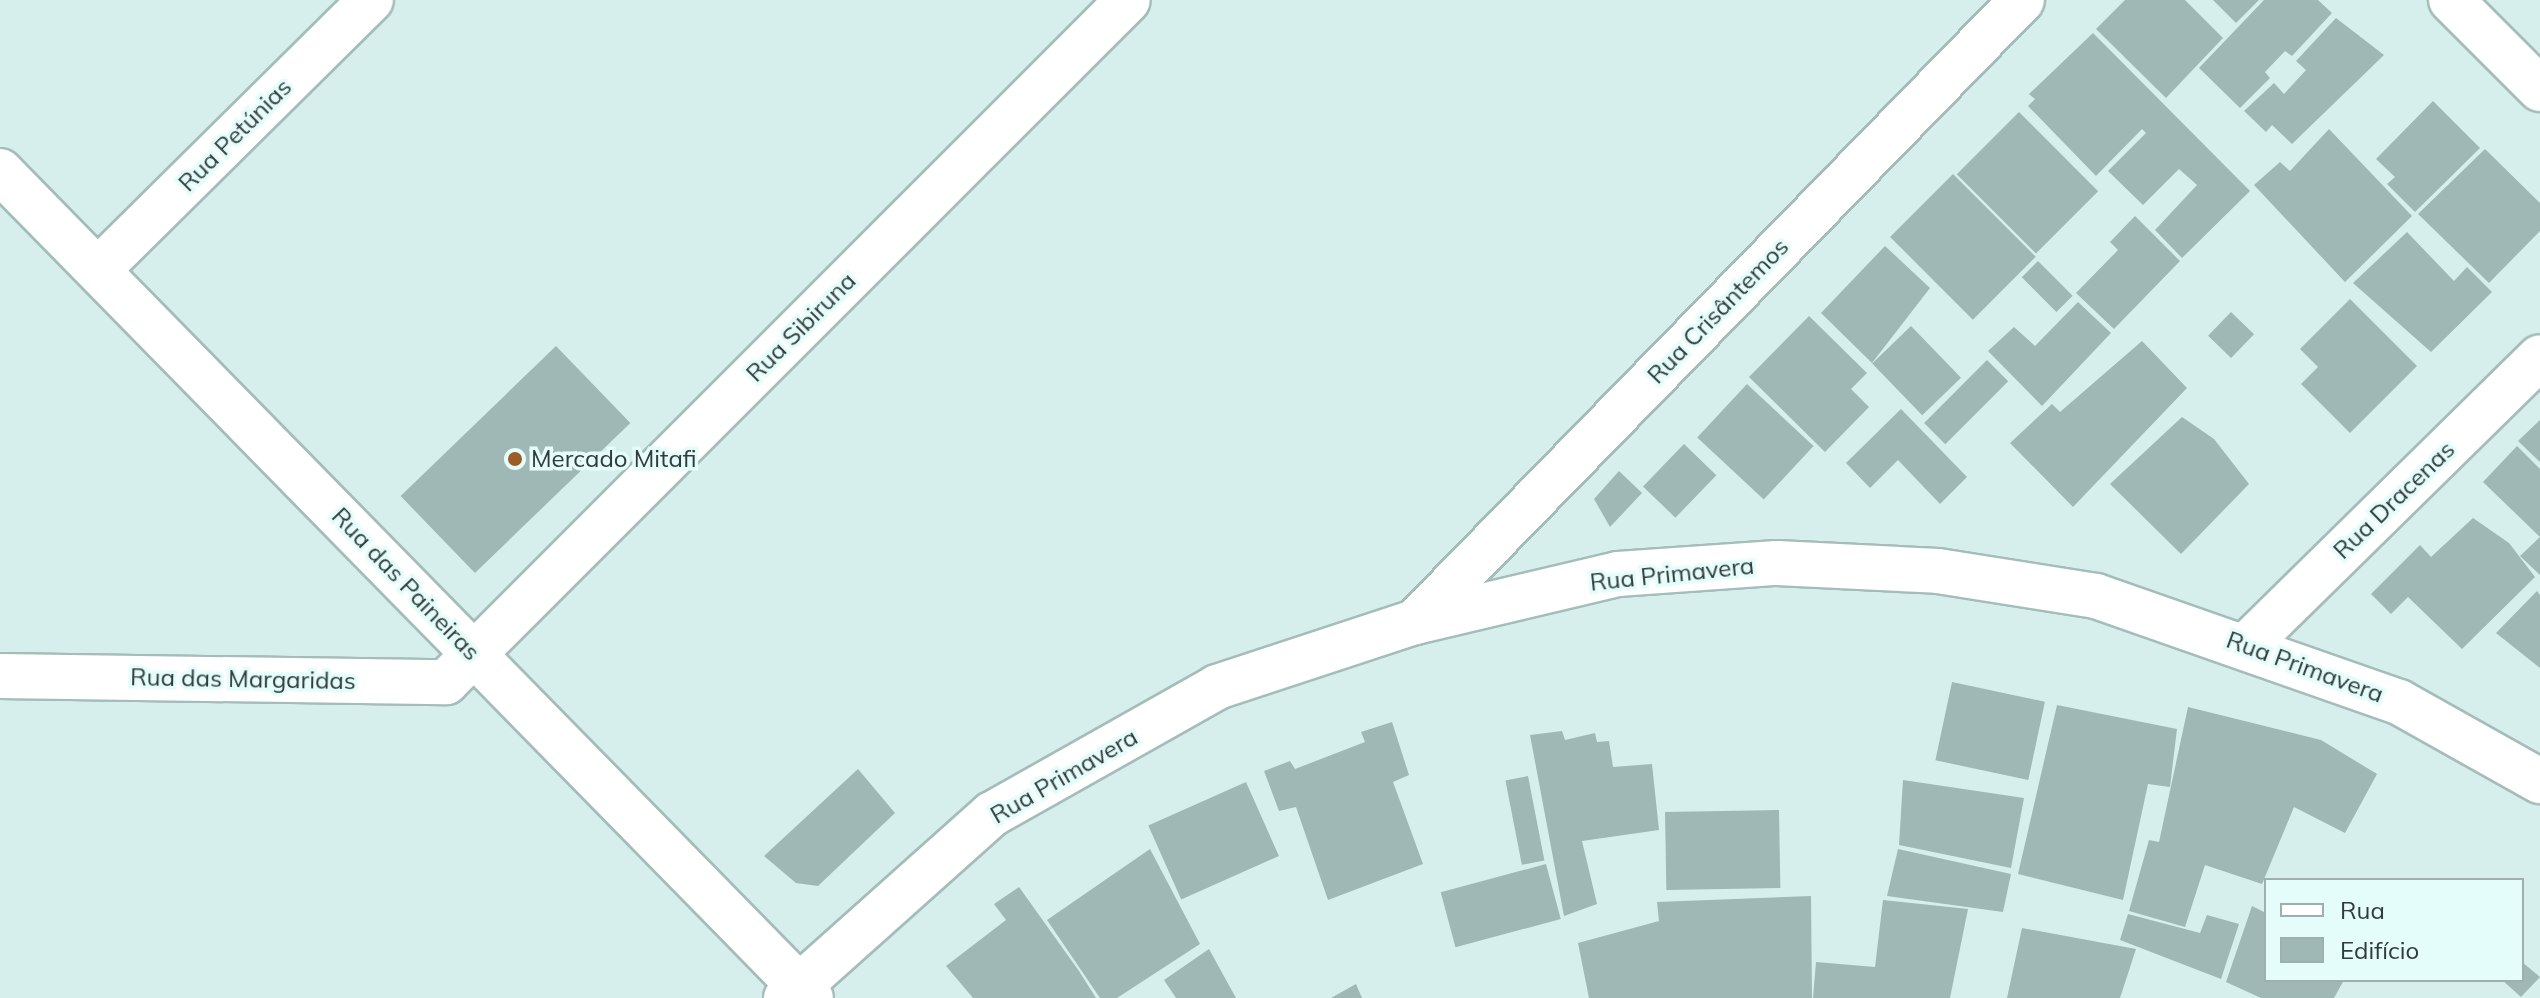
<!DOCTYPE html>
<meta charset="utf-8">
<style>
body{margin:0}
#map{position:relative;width:2540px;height:998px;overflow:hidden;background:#d6efed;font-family:Mulish,sans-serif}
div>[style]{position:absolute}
.building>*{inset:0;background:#9fb7b5;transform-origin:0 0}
.roads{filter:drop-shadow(2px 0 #a5bdba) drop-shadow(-2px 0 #a5bdba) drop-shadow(0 2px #a5bdba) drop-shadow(0 -2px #a5bdba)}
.minor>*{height:44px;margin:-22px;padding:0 22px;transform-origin:22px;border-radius:22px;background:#fff}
.dots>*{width:22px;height:22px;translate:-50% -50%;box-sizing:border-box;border:4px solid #e4fdfa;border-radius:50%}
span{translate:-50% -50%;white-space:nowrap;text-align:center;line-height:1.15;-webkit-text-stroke:7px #e4fdfa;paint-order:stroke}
.street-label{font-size:24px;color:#323b3b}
.poi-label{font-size:24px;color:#323b3b}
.left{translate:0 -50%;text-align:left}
.legend{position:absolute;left:2264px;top:878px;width:260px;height:104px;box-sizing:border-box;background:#e4fdfa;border:2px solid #9dafae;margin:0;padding:10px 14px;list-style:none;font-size:24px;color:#323b3b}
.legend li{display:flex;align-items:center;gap:16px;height:40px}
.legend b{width:40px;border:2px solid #9dafae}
</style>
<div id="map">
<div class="building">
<div style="clip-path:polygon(2125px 0,2185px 0,2223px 38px,2166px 98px,2096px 29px)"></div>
<div style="clip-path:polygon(2213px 0,2259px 0,2236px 23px)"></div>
<div style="clip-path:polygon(2264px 0,2318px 0,2332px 13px,2292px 56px,2285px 51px,2265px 72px,2270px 78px,2240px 108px,2199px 68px)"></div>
<div style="clip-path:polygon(2336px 18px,2384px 55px,2292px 144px,2272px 125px,2266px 132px,2244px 111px,2274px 83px,2284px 94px,2306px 70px,2296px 61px)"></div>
<div style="clip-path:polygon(2093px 33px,2250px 191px,2182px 258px,2155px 230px,2197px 185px,2179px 169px,2143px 205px,2108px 171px,2146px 133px,2142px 129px,2096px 176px,2028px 106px,2035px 99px,2029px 94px)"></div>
<div style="clip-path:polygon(2433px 101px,2480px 148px,2415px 212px,2387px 184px,2395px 177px,2376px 159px)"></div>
<div style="left:2019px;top:112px;width:112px;height:88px;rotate:45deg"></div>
<div style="clip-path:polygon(2329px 129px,2412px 216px,2345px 282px,2254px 185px,2280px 162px,2290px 171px)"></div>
<div style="clip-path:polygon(2485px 149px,2540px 203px,2540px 231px,2489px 283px,2418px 214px)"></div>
<div style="left:1953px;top:174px;width:117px;height:89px;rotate:45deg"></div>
<div style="clip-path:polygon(2135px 216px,2180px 261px,2114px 329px,2076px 293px,2118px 250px,2110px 242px)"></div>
<div style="clip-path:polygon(2407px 232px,2454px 281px,2467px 267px,2492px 292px,2431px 352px,2353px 283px)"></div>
<div style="clip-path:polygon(1885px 246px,1930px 288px,1872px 363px,1821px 313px)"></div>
<div style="left:2038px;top:261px;width:49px;height:23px;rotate:45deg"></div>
<div style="clip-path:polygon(2350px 299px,2417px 366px,2350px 433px,2301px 384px,2318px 367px,2300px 349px)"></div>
<div style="clip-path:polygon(2078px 302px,2111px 333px,2042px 406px,1988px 351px,2014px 327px,2035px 346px)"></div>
<div style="left:2231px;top:312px;width:32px;height:33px;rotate:44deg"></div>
<div style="clip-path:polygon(1809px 316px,1867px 373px,1851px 389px,1869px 407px,1825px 452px,1749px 377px)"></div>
<div style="left:1911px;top:326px;width:72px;height:54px;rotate:46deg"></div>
<div style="clip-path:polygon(2142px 341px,2187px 388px,2073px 507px,2010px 443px,2052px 404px,2060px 412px)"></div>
<div style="left:556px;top:346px;width:107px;height:216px;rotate:46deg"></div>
<div style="left:1987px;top:360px;width:30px;height:89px;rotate:45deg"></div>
<div style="left:1747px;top:384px;width:91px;height:73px;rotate:43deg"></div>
<div style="clip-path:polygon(1901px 409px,1967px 477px,1940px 504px,1898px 460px,1870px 488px,1846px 463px)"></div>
<div style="clip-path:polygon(2182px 417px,2214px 439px,2249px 484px,2181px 554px,2110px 484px)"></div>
<div style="clip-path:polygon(2540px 420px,2540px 462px,2518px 441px)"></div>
<div style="left:1684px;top:444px;width:45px;height:59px;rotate:44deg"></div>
<div style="clip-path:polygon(2517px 446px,2540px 469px,2540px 575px,2520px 556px,2540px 537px,2483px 482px)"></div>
<div style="clip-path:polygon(1619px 471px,1642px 493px,1610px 527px,1594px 499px)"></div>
<div style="clip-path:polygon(2473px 518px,2509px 543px,2535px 577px,2462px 649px,2408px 597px,2391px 614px,2371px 594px,2420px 545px,2431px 557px)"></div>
<div style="clip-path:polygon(2537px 591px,2540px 595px,2540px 668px,2496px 633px)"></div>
<div style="left:1952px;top:682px;width:95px;height:80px;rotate:12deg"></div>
<div style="clip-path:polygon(2057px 705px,2177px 729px,2170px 787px,2148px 784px,2123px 900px,2018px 874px)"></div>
<div style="clip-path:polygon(2188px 707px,2321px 740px,2377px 774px,2345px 833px,2294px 807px,2262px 884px,2205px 865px,2185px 927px,2129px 911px,2149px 840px,2159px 842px)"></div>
<div style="clip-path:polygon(1392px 722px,1409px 775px,1393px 782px,1423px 864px,1328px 900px,1296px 807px,1279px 811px,1264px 771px,1290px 761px,1295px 769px,1365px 742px,1361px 732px)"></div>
<div style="clip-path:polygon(1562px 731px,1565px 740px,1595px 733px,1597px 742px,1609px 741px,1613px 767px,1652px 764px,1659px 830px,1582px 841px,1597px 904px,1564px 916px,1530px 735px)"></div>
<div style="clip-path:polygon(858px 769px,895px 813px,818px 886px,796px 883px,764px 856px)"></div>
<div style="left:1528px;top:776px;width:86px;height:23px;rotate:79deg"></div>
<div style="clip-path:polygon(1903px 780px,2024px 798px,2011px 868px,1899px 845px)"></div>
<div style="left:1246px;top:782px;width:81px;height:107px;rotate:66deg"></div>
<div style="left:1779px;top:810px;width:78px;height:114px;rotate:89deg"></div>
<div style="clip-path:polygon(1150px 849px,1200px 944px,1117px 998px,1100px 998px,1047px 920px)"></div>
<div style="clip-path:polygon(1898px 849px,2011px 874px,2003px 912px,1887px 896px)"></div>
<div style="left:1546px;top:864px;width:57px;height:109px;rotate:75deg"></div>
<div style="clip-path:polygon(1019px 887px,1079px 971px,1096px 998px,973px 998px,946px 966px,1006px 920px,994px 904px)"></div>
<div style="clip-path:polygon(1811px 896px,1812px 998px,1589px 998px,1578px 943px,1659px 921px,1657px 902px)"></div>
<div style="clip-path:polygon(1883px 900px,1968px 909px,1950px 998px,1813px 998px,1816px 962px,1875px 967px)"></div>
<div style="clip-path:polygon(2252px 906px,2266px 913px,2266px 980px,2344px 980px,2334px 998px,2261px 998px,2226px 982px)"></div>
<div style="clip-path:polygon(2128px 914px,2200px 933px,2207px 915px,2239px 924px,2221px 979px,2120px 940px)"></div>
<div style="clip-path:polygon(2022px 928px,2136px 949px,2120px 998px,2007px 998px)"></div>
<div style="clip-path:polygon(1209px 949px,1236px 998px,1176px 998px,1164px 980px)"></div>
<div style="clip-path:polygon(2522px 962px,2540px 977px,2521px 997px,2502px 980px,2522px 980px)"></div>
<div style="clip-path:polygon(1356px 984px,1362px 998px,1331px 998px)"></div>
</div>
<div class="roads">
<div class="minor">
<div style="left:2451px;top:0;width:126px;rotate:45deg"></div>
<div style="left:0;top:171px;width:1158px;rotate:45.56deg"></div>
<div style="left:98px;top:270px;width:384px;rotate:-44.7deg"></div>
<div style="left:1415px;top:622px;width:869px;rotate:-45.7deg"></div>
<div style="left:2248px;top:644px;width:409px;rotate:-44.5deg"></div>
<div style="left:0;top:676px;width:446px;rotate:0.8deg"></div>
<div style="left:446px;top:682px;width:964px;rotate:-45deg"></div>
<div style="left:786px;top:998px;width:276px;rotate:-41.8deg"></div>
<div style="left:992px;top:814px;width:258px;rotate:-29.4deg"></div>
<div style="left:1217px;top:687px;width:208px;rotate:-18.2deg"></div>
<div style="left:1415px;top:622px;width:209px;rotate:-13.3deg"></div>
<div style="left:1618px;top:574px;width:159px;rotate:-4deg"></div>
<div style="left:1777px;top:563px;width:161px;rotate:2.8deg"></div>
<div style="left:1938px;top:571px;width:160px;rotate:9deg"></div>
<div style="left:2096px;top:596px;width:321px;rotate:19.3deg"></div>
<div style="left:2399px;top:702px;width:162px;rotate:29.3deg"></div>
</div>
</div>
<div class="dots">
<div style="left:515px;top:459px;background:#9c5c25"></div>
</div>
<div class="street-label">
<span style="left:235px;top:135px;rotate:-45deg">Rua Petúnias</span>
<span style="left:1718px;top:311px;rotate:-46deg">Rua Crisântemos</span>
<span style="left:801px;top:327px;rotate:-45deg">Rua Sibiruna</span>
<span style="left:2394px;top:500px;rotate:-44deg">Rua Dracenas</span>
<span style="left:1672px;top:574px;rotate:-6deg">Rua Primavera</span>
<span style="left:406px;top:584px;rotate:46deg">Rua das Paineiras</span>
<span style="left:2305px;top:667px;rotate:20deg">Rua Primavera</span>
<span style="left:243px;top:679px;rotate:1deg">Rua das Margaridas</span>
<span style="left:1064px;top:776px;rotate:-30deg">Rua Primavera</span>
</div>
<div class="poi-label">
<span class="left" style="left:531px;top:459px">Mercado Mitafi</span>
</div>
<ul class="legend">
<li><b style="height:10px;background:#fff"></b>Rua</li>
<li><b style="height:22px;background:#9fb7b5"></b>Edifício</li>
</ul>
</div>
